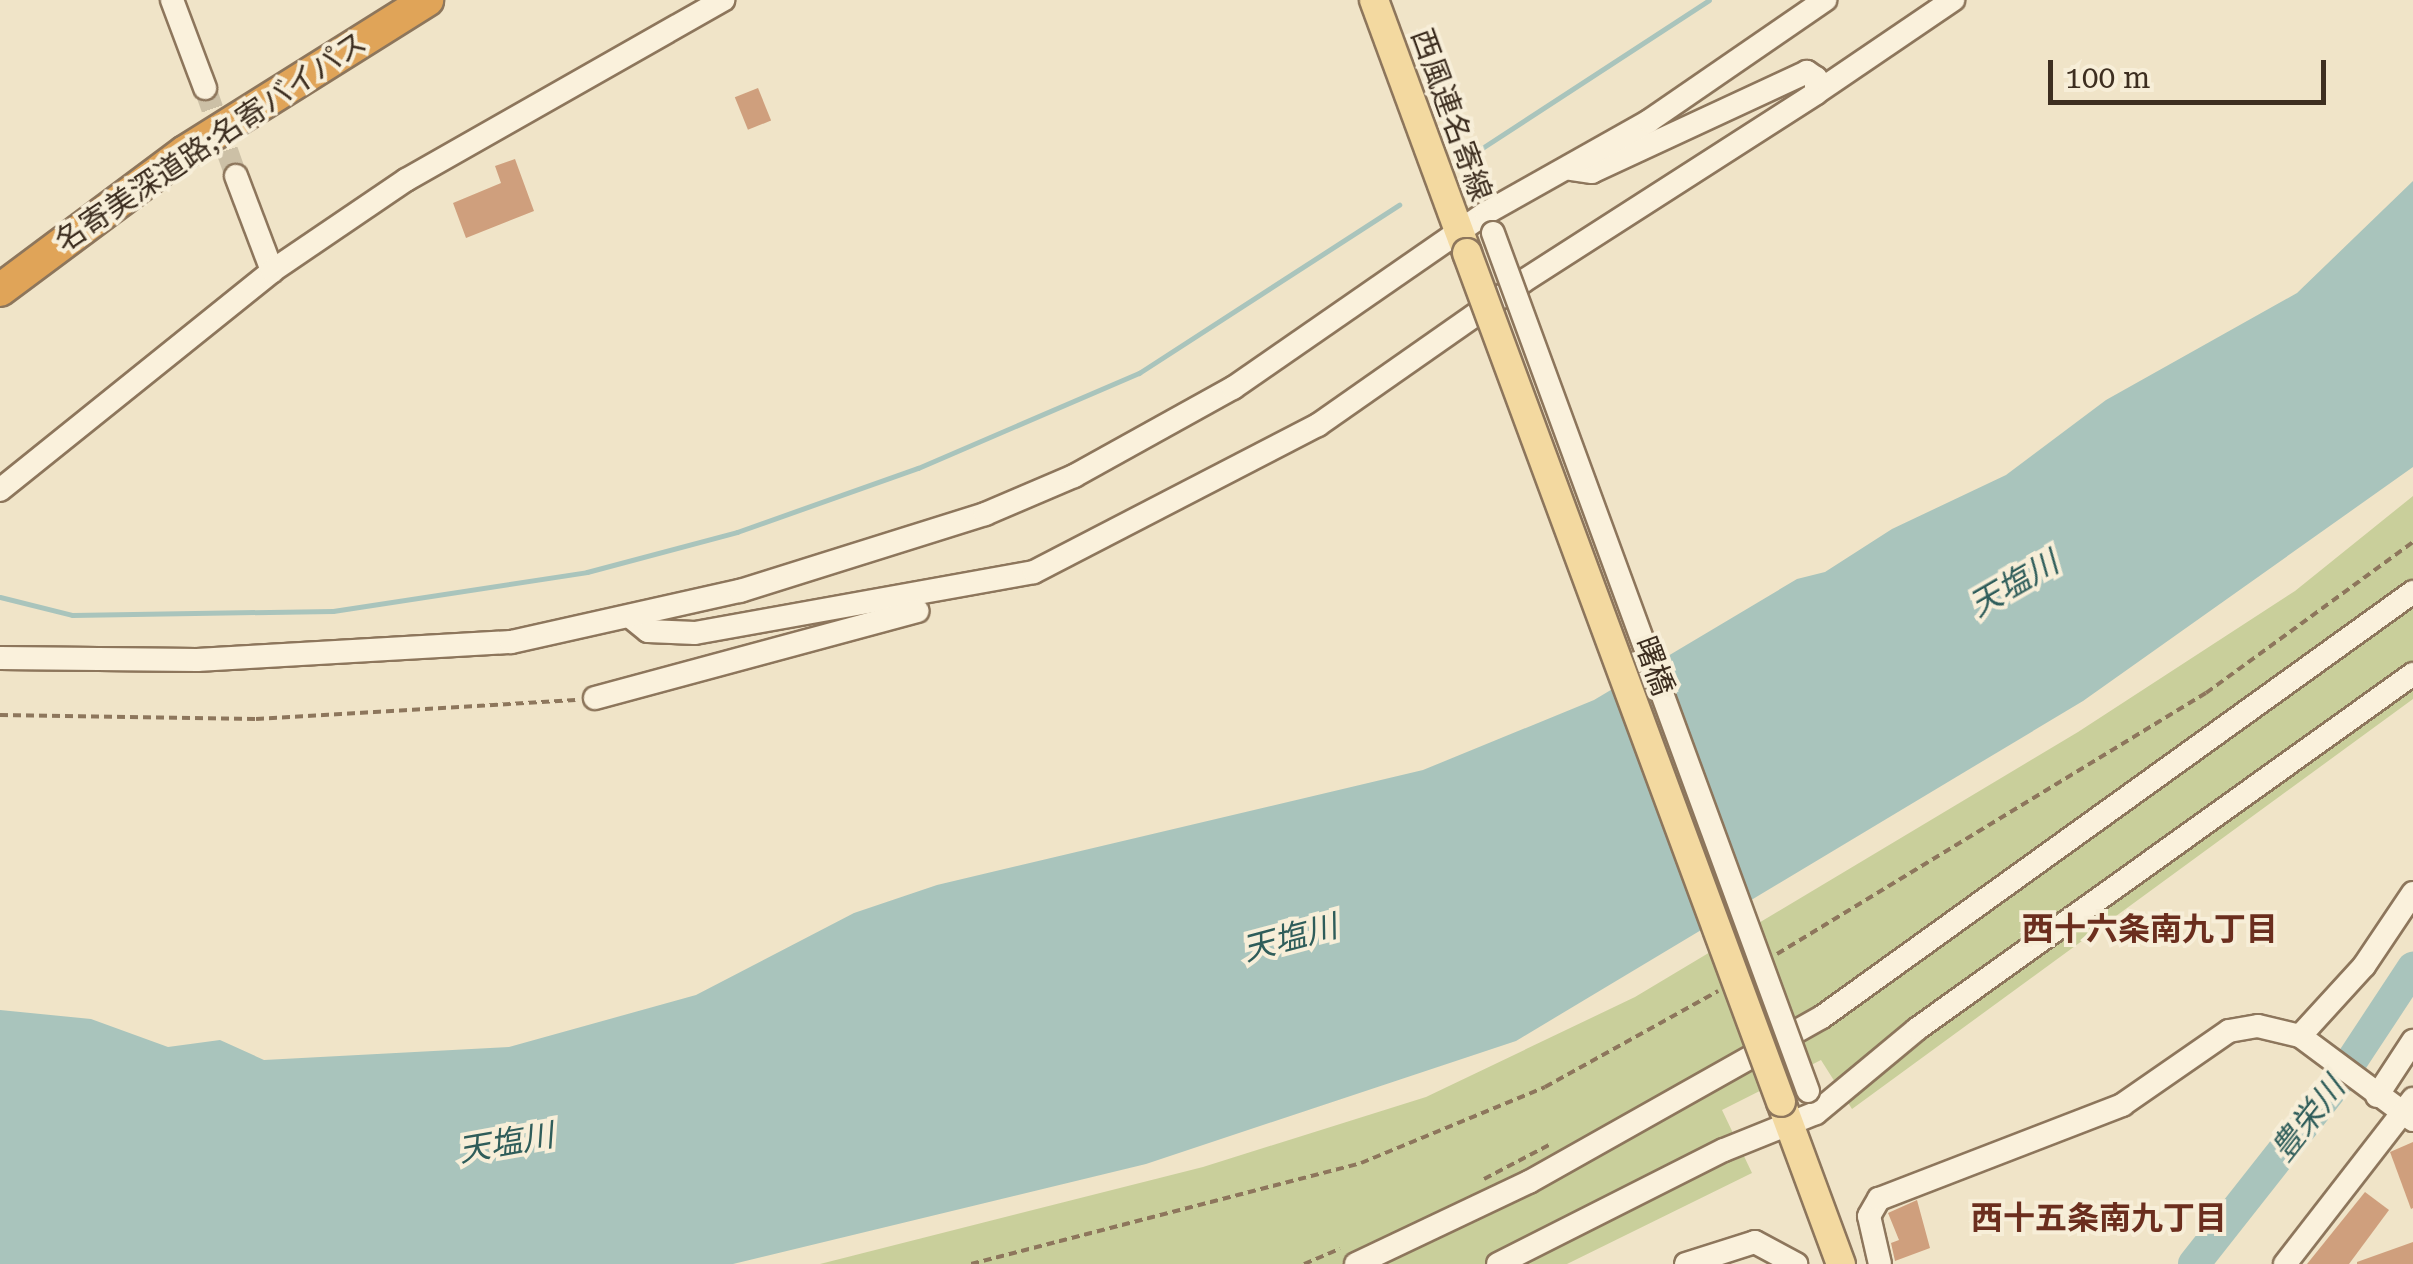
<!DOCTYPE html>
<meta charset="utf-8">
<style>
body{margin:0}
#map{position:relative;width:2413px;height:1264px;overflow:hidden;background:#f0e4c8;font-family:"Roboto Serif","Noto Sans JP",serif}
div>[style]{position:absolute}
.green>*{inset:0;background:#c9cf9b}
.water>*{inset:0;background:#a9c4bc}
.stream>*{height:5px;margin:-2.5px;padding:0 2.5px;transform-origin:2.5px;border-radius:2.5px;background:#a9c4bc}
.river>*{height:32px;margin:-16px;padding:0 16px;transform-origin:16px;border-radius:16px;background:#a9c4bc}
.building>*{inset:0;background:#cf9f7d;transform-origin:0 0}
.minor-tunnel>*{height:22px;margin-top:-11px;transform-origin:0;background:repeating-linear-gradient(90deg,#ccc0a6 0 22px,transparent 0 33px)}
.path>*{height:4px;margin-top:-2px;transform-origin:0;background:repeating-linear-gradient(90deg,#8d765c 0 8px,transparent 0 13px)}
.roads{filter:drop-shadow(2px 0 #8d765c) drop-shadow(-2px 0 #8d765c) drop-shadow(0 2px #8d765c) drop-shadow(0 -2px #8d765c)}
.minor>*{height:22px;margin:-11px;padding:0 11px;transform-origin:11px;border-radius:11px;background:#faf1dc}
.major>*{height:28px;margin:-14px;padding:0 14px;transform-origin:14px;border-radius:14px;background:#f3d9a0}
.highway>*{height:32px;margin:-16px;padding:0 16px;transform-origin:16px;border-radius:16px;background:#e0a458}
.bridges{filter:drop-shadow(2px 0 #8d765c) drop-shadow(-2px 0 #8d765c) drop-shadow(0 2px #8d765c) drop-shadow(0 -2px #8d765c)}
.minor-bridge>*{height:22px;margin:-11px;padding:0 11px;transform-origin:11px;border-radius:11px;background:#faf1dc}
.major-bridge>*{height:28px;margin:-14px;padding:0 14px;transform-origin:14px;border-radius:14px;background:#f3d9a0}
span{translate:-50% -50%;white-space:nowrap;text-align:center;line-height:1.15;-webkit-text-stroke:8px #f7eed8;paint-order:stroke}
.street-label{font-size:30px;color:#3d2e20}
.water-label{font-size:32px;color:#2f5d5a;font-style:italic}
.neighbourhood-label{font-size:32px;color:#6b2e1e;font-weight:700}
.scale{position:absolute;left:2048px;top:60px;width:278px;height:45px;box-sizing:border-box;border:5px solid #3d2e20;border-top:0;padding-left:12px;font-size:30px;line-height:35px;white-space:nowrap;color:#3d2e20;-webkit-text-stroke:8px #f7eed8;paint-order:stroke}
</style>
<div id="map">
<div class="green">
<div style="clip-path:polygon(2413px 496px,2413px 699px,1852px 1109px,1821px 1060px,1722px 1110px,1752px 1173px,1567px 1264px,820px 1264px,1203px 1167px,1426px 1097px,1635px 997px,2078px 732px,2295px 591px)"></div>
</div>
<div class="water">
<div style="clip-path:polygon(2413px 181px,2413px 467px,2083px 701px,1516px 1041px,1146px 1164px,733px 1264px,0 1264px,0 1010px,91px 1019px,168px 1047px,220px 1040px,264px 1060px,509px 1047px,696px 995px,854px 913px,937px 885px,1423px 770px,1594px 700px,1797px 579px,1825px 572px,1892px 529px,2006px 475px,2106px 400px,2297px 293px)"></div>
</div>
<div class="stream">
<div style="left:1476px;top:152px;width:278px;rotate:-33.1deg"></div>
<div style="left:0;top:597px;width:74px;rotate:14deg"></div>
<div style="left:72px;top:615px;width:261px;rotate:-0.9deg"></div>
<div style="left:333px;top:611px;width:257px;rotate:-8.7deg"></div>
<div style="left:587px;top:572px;width:155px;rotate:-14.9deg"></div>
<div style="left:737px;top:532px;width:192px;rotate:-19.5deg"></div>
<div style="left:918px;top:468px;width:241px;rotate:-23.3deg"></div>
<div style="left:1139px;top:373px;width:310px;rotate:-32.9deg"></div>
</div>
<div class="river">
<div style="left:2194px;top:1264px;width:238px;rotate:-51.8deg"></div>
<div style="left:2341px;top:1077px;width:131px;rotate:-56.6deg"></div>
</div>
<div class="building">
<div style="left:758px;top:88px;width:35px;height:25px;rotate:68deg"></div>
<div style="clip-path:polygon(515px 159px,534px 211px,466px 238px,453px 203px,501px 183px,495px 166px)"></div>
<div style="clip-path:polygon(2413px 1142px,2413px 1208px,2411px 1209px,2390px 1152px)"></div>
<div style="clip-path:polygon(2365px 1192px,2389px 1210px,2349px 1264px,2307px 1264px)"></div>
<div style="clip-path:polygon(1917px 1200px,1930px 1248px,1895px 1261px,1891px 1243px,1899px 1240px,1888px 1213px)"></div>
<div style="clip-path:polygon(2413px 1242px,2413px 1264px,2357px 1264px,2357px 1262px)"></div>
</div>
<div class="minor-tunnel">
<div style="left:205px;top:88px;width:93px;rotate:70.6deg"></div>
</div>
<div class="path">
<div style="left:0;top:715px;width:256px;rotate:0.9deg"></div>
<div style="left:256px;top:719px;width:320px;rotate:-3.4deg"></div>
<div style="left:1777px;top:954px;width:502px;rotate:-31.32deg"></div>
<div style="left:2206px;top:693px;width:256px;rotate:-36.1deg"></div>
<div style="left:1484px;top:1179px;width:76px;rotate:-27.6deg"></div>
<div style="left:971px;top:1264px;width:403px;rotate:-14.5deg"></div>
<div style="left:1361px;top:1163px;width:199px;rotate:-22.4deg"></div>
<div style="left:1545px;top:1087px;width:198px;rotate:-29deg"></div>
<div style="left:1304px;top:1264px;width:39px;rotate:-23deg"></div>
</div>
<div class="roads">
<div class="minor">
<div style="left:172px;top:0;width:94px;rotate:69.4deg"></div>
<div style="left:1816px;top:93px;width:166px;rotate:-34.2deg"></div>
<div style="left:236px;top:176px;width:102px;rotate:69.2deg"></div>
<div style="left:0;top:490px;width:349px;rotate:-38.8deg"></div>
<div style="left:272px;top:271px;width:162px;rotate:-34.2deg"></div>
<div style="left:406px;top:180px;width:365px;rotate:-29.6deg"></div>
<div style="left:633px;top:619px;width:19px;rotate:39deg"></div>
<div style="left:648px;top:631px;width:47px;rotate:2.4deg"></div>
<div style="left:695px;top:633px;width:344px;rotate:-10.2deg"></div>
<div style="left:1034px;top:572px;width:320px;rotate:-27.4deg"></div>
<div style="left:1318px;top:425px;width:249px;rotate:-35deg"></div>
<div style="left:1522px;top:282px;width:350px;rotate:-32.7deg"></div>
<div style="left:1816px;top:93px;width:15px;rotate:-90deg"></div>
<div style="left:1816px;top:78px;width:11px;rotate:-146deg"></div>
<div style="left:1807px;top:72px;width:237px;rotate:155.1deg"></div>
<div style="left:1592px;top:172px;width:22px;rotate:-172deg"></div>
<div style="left:0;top:658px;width:197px;rotate:0.6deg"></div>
<div style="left:197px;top:660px;width:315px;rotate:-3.3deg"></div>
<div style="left:511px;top:642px;width:235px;rotate:-12.6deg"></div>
<div style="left:740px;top:591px;width:257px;rotate:-17.4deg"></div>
<div style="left:985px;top:514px;width:97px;rotate:-23.1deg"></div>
<div style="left:1074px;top:476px;width:182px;rotate:-29deg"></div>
<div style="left:1233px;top:388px;width:308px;rotate:-34.7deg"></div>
<div style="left:1486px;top:213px;width:187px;rotate:-29.4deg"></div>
<div style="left:1649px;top:121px;width:214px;rotate:-34.5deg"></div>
<div style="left:595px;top:698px;width:334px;rotate:-15.1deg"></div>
<div style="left:2300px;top:1036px;width:95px;rotate:-47.6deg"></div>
<div style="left:2364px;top:966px;width:88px;rotate:-56.1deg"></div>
<div style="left:2377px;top:1096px;width:66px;rotate:-56.8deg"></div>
<div style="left:1356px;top:1264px;width:191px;rotate:-25.4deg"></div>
<div style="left:1529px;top:1182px;width:336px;rotate:-29.4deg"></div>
<div style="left:1822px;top:1017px;width:728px;rotate:-35.72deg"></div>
<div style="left:1498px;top:1264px;width:253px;rotate:-26.8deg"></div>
<div style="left:1724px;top:1150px;width:99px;rotate:-21.9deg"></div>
<div style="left:1816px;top:1113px;width:131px;rotate:-39.7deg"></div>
<div style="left:1917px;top:1029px;width:610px;rotate:-35.59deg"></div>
<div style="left:1686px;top:1264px;width:72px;rotate:-17.7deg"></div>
<div style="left:1755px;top:1242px;width:47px;rotate:28.2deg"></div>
<div style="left:1880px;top:1264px;width:49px;rotate:-102.9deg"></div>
<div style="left:1869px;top:1216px;width:20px;rotate:-60deg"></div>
<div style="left:1879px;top:1199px;width:261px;rotate:-21.1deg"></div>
<div style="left:2122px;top:1105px;width:130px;rotate:-34.7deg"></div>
<div style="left:2229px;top:1031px;width:29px;rotate:-10deg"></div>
<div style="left:2258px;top:1026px;width:43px;rotate:13.4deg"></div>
<div style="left:2300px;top:1036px;width:141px;rotate:36.6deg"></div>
<div style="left:2285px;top:1264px;width:209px;rotate:-52.2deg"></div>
</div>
<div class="major">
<div style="left:1374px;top:0;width:270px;rotate:69.8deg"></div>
<div style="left:1781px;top:1102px;width:173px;rotate:69.7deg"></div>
</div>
<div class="highway">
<div style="left:0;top:290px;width:231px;rotate:-36.7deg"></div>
<div style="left:185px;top:152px;width:286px;rotate:-32.1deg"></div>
</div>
</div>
<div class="bridges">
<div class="minor-bridge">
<div style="left:1493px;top:233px;width:914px;rotate:69.84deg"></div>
</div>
<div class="major-bridge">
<div style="left:1467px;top:253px;width:905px;rotate:69.7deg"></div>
</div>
</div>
<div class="street-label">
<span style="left:1451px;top:115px;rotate:70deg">西風連名寄線</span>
<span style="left:211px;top:142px;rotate:-34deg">名寄美深道路;名寄バイパス</span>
<span style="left:1654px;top:666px;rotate:70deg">曙橋</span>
</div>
<div class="water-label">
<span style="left:2014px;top:584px;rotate:-30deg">天塩川</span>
<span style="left:1290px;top:938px;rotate:-15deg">天塩川</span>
<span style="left:2308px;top:1119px;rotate:-52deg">豊栄川</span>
<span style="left:506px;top:1143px;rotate:-10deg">天塩川</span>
</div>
<div class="neighbourhood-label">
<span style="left:2150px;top:929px">西十六条南九丁目</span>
<span style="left:2099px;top:1218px">西十五条南九丁目</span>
</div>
<div class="scale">100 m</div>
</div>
